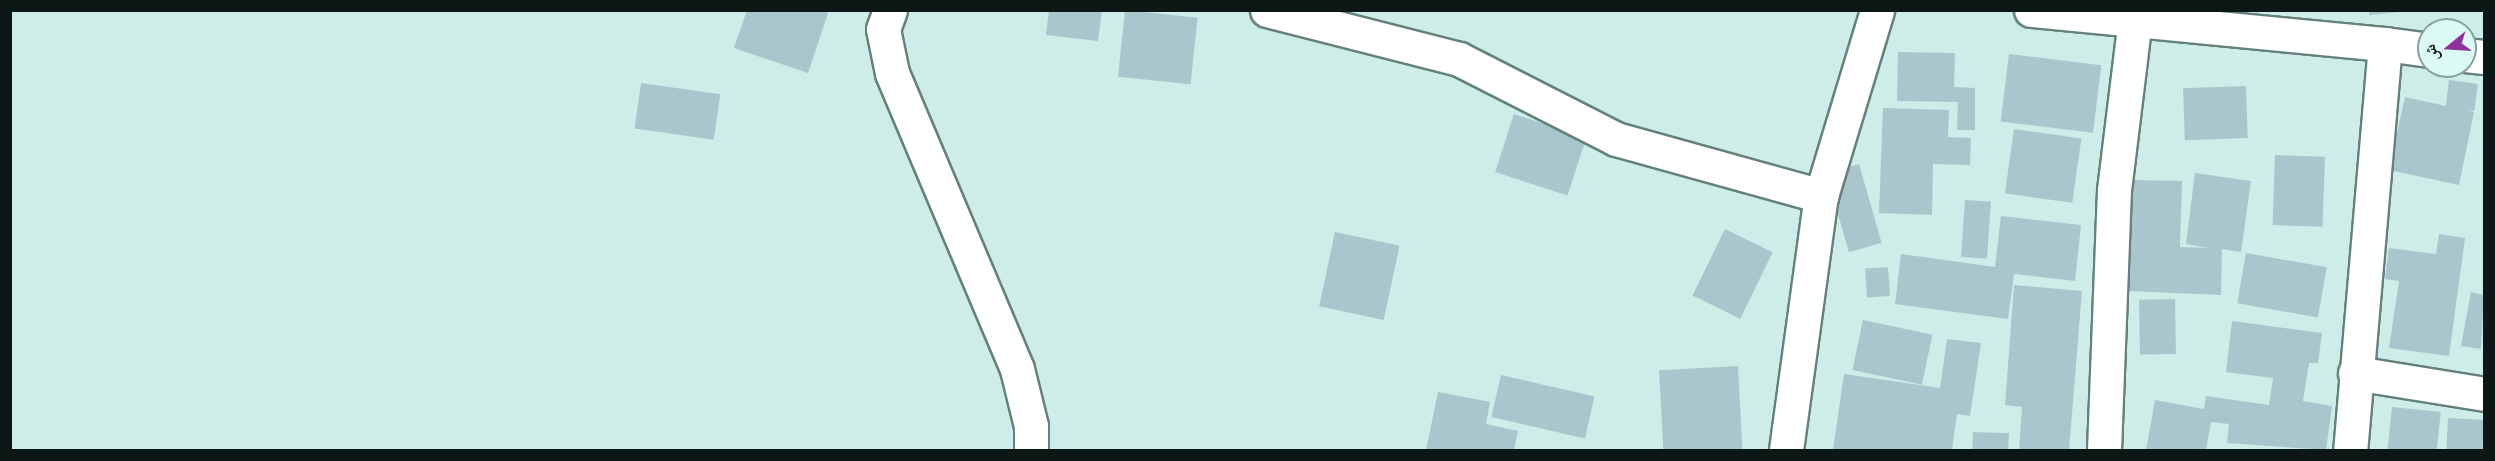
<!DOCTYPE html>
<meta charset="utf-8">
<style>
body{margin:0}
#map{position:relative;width:2495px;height:461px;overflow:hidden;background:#ceece8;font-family:"Roboto Condensed","Noto Naskh Arabic",sans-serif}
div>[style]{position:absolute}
.building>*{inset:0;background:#a9c6cc;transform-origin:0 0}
.roads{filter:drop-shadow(2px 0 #65817d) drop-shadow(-2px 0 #65817d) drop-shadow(0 2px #65817d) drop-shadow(0 -2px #65817d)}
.minor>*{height:33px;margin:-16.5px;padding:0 16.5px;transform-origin:16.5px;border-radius:16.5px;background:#fff}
span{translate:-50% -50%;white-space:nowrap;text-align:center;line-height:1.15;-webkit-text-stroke:4.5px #dbfaf5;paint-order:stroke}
.frame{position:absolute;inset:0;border:12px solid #0c1716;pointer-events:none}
.north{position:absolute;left:2417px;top:18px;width:60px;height:60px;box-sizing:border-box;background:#dbfaf5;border:2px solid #889f9c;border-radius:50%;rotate:252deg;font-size:16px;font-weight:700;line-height:24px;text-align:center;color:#0c1716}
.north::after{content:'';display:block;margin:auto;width:21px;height:27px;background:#90329c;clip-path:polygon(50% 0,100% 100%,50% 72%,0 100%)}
</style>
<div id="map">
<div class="building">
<div style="clip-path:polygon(747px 10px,829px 10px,808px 73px,734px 48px)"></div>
<div style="clip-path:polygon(1049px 10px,1102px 10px,1098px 41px,1046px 35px)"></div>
<div style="left:1125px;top:10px;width:73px;height:67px;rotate:6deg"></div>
<div style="clip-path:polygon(2369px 10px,2401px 10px,2401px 12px,2369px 15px)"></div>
<div style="clip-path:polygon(1898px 52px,1955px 53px,1954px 87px,1975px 88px,1975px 130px,1957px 130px,1958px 102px,1897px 101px)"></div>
<div style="left:2009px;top:54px;width:93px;height:68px;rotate:7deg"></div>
<div style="clip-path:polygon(2449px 80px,2478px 84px,2474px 111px,2467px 110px,2474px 112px,2459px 185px,2389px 170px,2405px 97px,2446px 106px)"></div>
<div style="left:641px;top:83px;width:80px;height:46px;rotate:8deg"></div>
<div style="left:2246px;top:86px;width:52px;height:63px;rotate:88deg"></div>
<div style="clip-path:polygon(1883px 108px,1949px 110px,1948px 137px,1971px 138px,1970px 165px,1933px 164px,1932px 215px,1879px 213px)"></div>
<div style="left:1514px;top:114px;width:76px;height:61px;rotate:18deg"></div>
<div style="left:2014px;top:129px;width:68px;height:65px;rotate:8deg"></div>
<div style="left:2275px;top:155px;width:50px;height:70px;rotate:2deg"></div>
<div style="left:1859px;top:164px;width:82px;height:34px;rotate:74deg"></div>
<div style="clip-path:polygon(2195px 173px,2251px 181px,2241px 252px,2222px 249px,2221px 295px,2129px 291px,2133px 180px,2182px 181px,2180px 247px,2208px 248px,2186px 244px)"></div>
<div style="left:1965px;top:200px;width:26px;height:57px;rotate:4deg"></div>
<div style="clip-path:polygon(2001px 216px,2081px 225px,2075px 281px,2014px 274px,2008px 319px,1895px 304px,1901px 254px,1995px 267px)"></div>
<div style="left:1725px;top:229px;width:53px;height:74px;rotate:26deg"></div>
<div style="left:1335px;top:232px;width:66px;height:76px;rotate:12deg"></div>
<div style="clip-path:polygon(2439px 234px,2465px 238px,2449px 356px,2389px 348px,2399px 281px,2385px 279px,2389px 248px,2436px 254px)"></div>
<div style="left:2246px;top:253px;width:82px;height:51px;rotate:10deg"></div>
<div style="left:1888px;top:267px;width:29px;height:23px;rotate:86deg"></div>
<div style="clip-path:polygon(2014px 285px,2082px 291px,2069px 450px,2019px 450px,2022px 407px,2005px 405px)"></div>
<div style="clip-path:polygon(2471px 292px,2484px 295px,2481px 349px,2461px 346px)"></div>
<div style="left:2175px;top:299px;width:55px;height:36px;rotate:89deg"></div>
<div style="left:1863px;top:320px;width:71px;height:51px;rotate:12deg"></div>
<div style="clip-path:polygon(2232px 321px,2322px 333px,2318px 363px,2309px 363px,2303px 401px,2332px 406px,2326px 450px,2227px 443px,2229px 424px,2211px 422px,2206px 450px,2146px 450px,2155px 400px,2204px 409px,2206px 396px,2269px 405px,2273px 378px,2226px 372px)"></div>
<div style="clip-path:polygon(1947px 339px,1981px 343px,1970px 416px,1957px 414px,1952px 450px,1833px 450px,1844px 374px,1940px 388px)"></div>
<div style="left:1738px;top:366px;width:84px;height:79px;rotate:87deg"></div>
<div style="left:1501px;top:375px;width:96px;height:43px;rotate:13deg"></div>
<div style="clip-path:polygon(1438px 392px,1490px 402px,1486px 424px,1518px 431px,1514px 450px,1426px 450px)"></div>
<div style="left:2392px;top:407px;width:49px;height:43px;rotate:6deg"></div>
<div style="left:2448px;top:418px;width:36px;height:32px;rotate:3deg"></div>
<div style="left:1973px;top:432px;width:36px;height:18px;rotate:2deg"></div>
</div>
<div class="roads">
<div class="minor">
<div style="left:890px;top:10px;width:20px;rotate:110deg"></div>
<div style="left:883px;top:29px;width:45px;rotate:78.4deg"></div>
<div style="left:892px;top:73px;width:321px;rotate:67.1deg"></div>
<div style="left:1017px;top:369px;width:59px;rotate:76.2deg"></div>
<div style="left:1031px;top:426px;width:24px;rotate:90deg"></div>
<div style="left:1267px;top:10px;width:198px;rotate:14.3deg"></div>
<div style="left:1459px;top:59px;width:176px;rotate:27deg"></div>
<div style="left:1616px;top:139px;width:213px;rotate:15.5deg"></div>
<div style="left:2031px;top:10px;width:356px;rotate:5.5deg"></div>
<div style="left:2385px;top:44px;width:408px;rotate:94.9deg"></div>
<div style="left:2385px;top:44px;width:44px;rotate:7.8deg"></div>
<div style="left:2465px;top:55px;width:19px;rotate:6deg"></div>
<div style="left:2355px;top:373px;width:131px;rotate:9.2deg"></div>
<div style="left:1786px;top:450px;width:256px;rotate:-82.2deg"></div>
<div style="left:1821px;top:196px;width:194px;rotate:-73.2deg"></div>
<div style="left:2104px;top:450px;width:260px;rotate:-87.8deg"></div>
<div style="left:2114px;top:190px;width:181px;rotate:-83deg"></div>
</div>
</div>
<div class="frame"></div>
<div class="north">ش</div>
</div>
